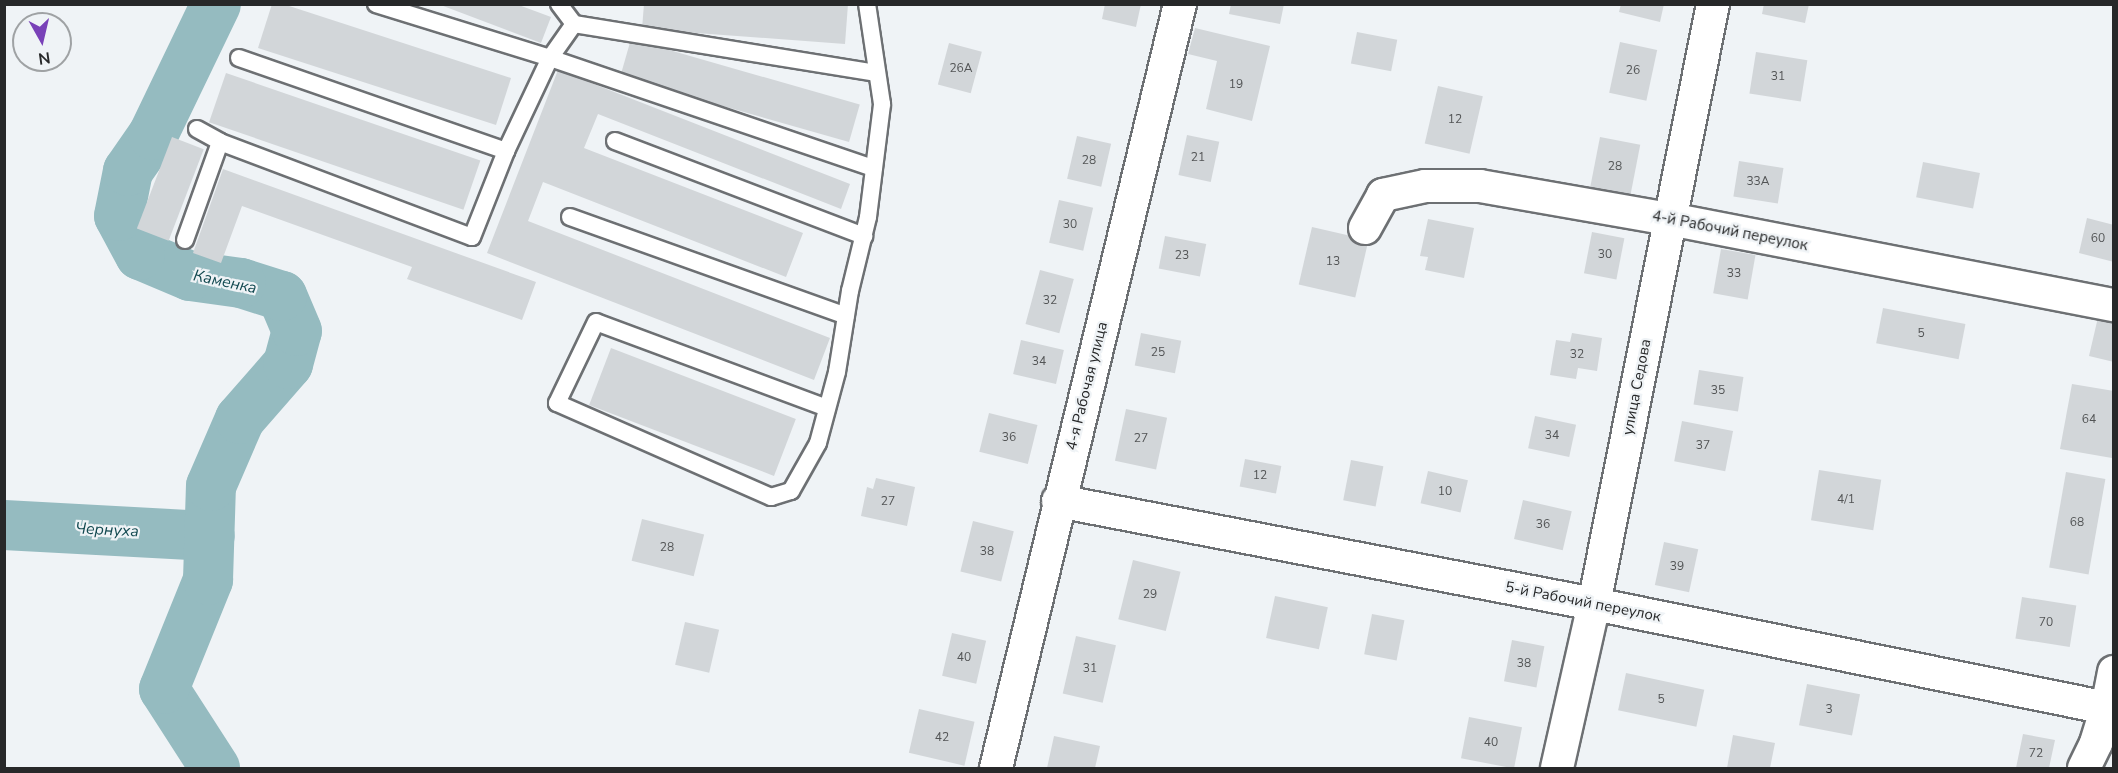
<!DOCTYPE html>
<meta charset="utf-8">
<style>
body{margin:0}
#map{position:relative;width:2118px;height:773px;overflow:hidden;background:#eff3f6;font-family:"Nunito Sans",sans-serif}
div>[style]{position:absolute}
.river>*{height:50px;margin:-25px;padding:0 25px;transform-origin:25px;border-radius:25px;background:#95bbc0}
.building>*{inset:0;background:#d2d6d9;transform-origin:0 0}
.roads{filter:drop-shadow(2px 0 #6d7073) drop-shadow(-2px 0 #6d7073) drop-shadow(0 2px #6d7073) drop-shadow(0 -2px #6d7073)}
.lane>*{height:16px;margin:-8px;padding:0 8px;transform-origin:8px;border-radius:8px;background:#fff}
.street>*{height:32px;margin:-16px;padding:0 16px;transform-origin:16px;border-radius:16px;background:#fff}
span{translate:-50% -50%;white-space:nowrap;text-align:center;line-height:1.15;-webkit-text-stroke:4.5px #eff3f6;paint-order:stroke}
.number-label{font-size:12px;color:#525455}
.number-label span{-webkit-text-stroke-width:0}
.street-label{font-size:15px;color:#272829}
.water-label{font-size:16px;color:#124950;font-style:italic}
.frame{position:absolute;inset:0;border:6px solid #272829;pointer-events:none}
.north{position:absolute;left:12px;top:12px;width:60px;height:60px;box-sizing:border-box;background:#eff3f6;border:2px solid #9fa2a4;border-radius:50%;rotate:172deg;font-size:16px;font-weight:700;line-height:24px;text-align:center;color:#272829}
.north::after{content:'';display:block;margin:auto;width:21px;height:27px;background:#7941b8;clip-path:polygon(50% 0,100% 100%,50% 72%,0 100%)}
</style>
<div id="map">
<div class="river">
<div style="left:4px;top:525px;width:206px;rotate:3.1deg"></div>
<div style="left:215px;top:768px;width:94px;rotate:-122.8deg"></div>
<div style="left:164px;top:689px;width:118px;rotate:-68deg"></div>
<div style="left:208px;top:580px;width:94px;rotate:-88.2deg"></div>
<div style="left:211px;top:486px;width:73px;rotate:-66.6deg"></div>
<div style="left:240px;top:419px;width:73px;rotate:-48.9deg"></div>
<div style="left:288px;top:364px;width:34px;rotate:-75deg"></div>
<div style="left:297px;top:331px;width:38px;rotate:-113deg"></div>
<div style="left:282px;top:296px;width:43px;rotate:-162.4deg"></div>
<div style="left:241px;top:283px;width:51px;rotate:-172.2deg"></div>
<div style="left:190px;top:276px;width:54px;rotate:-157.2deg"></div>
<div style="left:140px;top:255px;width:44px;rotate:-118.3deg"></div>
<div style="left:119px;top:216px;width:46px;rotate:-78.7deg"></div>
<div style="left:128px;top:171px;width:44px;rotate:-55.2deg"></div>
<div style="left:153px;top:135px;width:145px;rotate:-64.3deg"></div>
</div>
<div class="building">
<div style="clip-path:polygon(272px 4px,283px 4px,511px 78px,496px 125px,258px 48px)"></div>
<div style="clip-path:polygon(438px 4px,516px 4px,551px 17px,541px 43px)"></div>
<div style="clip-path:polygon(644px 4px,848px 4px,845px 44px,642px 29px)"></div>
<div style="clip-path:polygon(1105px 4px,1141px 4px,1136px 27px,1102px 19px)"></div>
<div style="clip-path:polygon(1231px 4px,1284px 4px,1280px 24px,1229px 14px)"></div>
<div style="clip-path:polygon(1621px 4px,1664px 4px,1660px 22px,1619px 12px)"></div>
<div style="clip-path:polygon(1764px 4px,1809px 4px,1805px 23px,1762px 14px)"></div>
<div style="clip-path:polygon(1195px 28px,1270px 46px,1252px 121px,1206px 109px,1217px 61px,1188px 54px)"></div>
<div style="left:1357px;top:32px;width:41px;height:32px;rotate:11deg"></div>
<div style="left:631px;top:39px;width:238px;height:39px;rotate:16deg"></div>
<div style="left:1620px;top:42px;width:38px;height:52px;rotate:12deg"></div>
<div style="left:949px;top:43px;width:34px;height:43px;rotate:15deg"></div>
<div style="left:1756px;top:52px;width:52px;height:42px;rotate:9deg"></div>
<div style="clip-path:polygon(558px 70px,850px 184px,841px 209px,598px 114px,584px 148px,803px 233px,786px 277px,543px 182px,528px 221px,830px 338px,814px 380px,487px 253px)"></div>
<div style="left:226px;top:73px;width:269px;height:52px;rotate:19deg"></div>
<div style="left:1438px;top:86px;width:46px;height:59px;rotate:13deg"></div>
<div style="left:1187px;top:135px;width:33px;height:41px;rotate:12deg"></div>
<div style="left:1077px;top:136px;width:35px;height:44px;rotate:13deg"></div>
<div style="left:172px;top:137px;width:34px;height:98px;rotate:21deg"></div>
<div style="left:1600px;top:137px;width:41px;height:52px;rotate:11deg"></div>
<div style="left:1739px;top:161px;width:45px;height:36px;rotate:9deg"></div>
<div style="left:1923px;top:162px;width:58px;height:36px;rotate:11deg"></div>
<div style="clip-path:polygon(223px 169px,536px 282px,522px 320px,407px 279px,412px 267px,242px 206px,221px 263px,193px 253px)"></div>
<div style="left:1059px;top:200px;width:35px;height:44px;rotate:13deg"></div>
<div style="clip-path:polygon(2087px 218px,2114px 225px,2114px 262px,2079px 253px)"></div>
<div style="clip-path:polygon(1428px 219px,1474px 228px,1464px 278px,1425px 270px,1428px 257px,1420px 256px)"></div>
<div style="left:1312px;top:227px;width:58px;height:59px;rotate:13deg"></div>
<div style="left:1592px;top:232px;width:33px;height:42px;rotate:11deg"></div>
<div style="left:1165px;top:236px;width:42px;height:33px;rotate:11deg"></div>
<div style="left:1721px;top:249px;width:35px;height:45px;rotate:10deg"></div>
<div style="left:1040px;top:270px;width:35px;height:56px;rotate:15deg"></div>
<div style="left:1883px;top:308px;width:84px;height:36px;rotate:11deg"></div>
<div style="clip-path:polygon(2099px 313px,2114px 317px,2114px 362px,2089px 356px)"></div>
<div style="left:1141px;top:333px;width:41px;height:33px;rotate:11deg"></div>
<div style="clip-path:polygon(1572px 333px,1602px 338px,1597px 371px,1578px 368px,1576px 379px,1550px 375px,1556px 340px,1570px 342px)"></div>
<div style="left:1021px;top:340px;width:44px;height:35px;rotate:13deg"></div>
<div style="left:611px;top:348px;width:198px;height:61px;rotate:21deg"></div>
<div style="left:1699px;top:370px;width:45px;height:35px;rotate:9deg"></div>
<div style="clip-path:polygon(2072px 384px,2114px 391px,2112px 458px,2060px 449px)"></div>
<div style="left:1126px;top:409px;width:42px;height:53px;rotate:12deg"></div>
<div style="left:989px;top:413px;width:50px;height:40px;rotate:14deg"></div>
<div style="left:1535px;top:416px;width:42px;height:33px;rotate:12deg"></div>
<div style="left:1682px;top:421px;width:52px;height:41px;rotate:11deg"></div>
<div style="left:1245px;top:459px;width:37px;height:28px;rotate:11deg"></div>
<div style="left:1351px;top:460px;width:33px;height:41px;rotate:11deg"></div>
<div style="left:1819px;top:470px;width:63px;height:51px;rotate:9deg"></div>
<div style="left:1428px;top:471px;width:41px;height:33px;rotate:13deg"></div>
<div style="left:2066px;top:472px;width:40px;height:97px;rotate:10deg"></div>
<div style="clip-path:polygon(876px 478px,915px 487px,907px 526px,861px 516px,867px 487px,873px 489px)"></div>
<div style="left:1523px;top:500px;width:50px;height:40px;rotate:13deg"></div>
<div style="left:642px;top:519px;width:64px;height:43px;rotate:14deg"></div>
<div style="left:973px;top:521px;width:42px;height:52px;rotate:14deg"></div>
<div style="left:1664px;top:542px;width:35px;height:44px;rotate:12deg"></div>
<div style="left:1133px;top:560px;width:49px;height:61px;rotate:14deg"></div>
<div style="left:1275px;top:596px;width:54px;height:43px;rotate:12deg"></div>
<div style="left:2022px;top:597px;width:55px;height:42px;rotate:9deg"></div>
<div style="left:1372px;top:614px;width:33px;height:41px;rotate:11deg"></div>
<div style="left:685px;top:622px;width:35px;height:44px;rotate:13deg"></div>
<div style="left:952px;top:633px;width:35px;height:44px;rotate:13deg"></div>
<div style="left:1076px;top:636px;width:41px;height:59px;rotate:13deg"></div>
<div style="left:1512px;top:640px;width:33px;height:42px;rotate:11deg"></div>
<div style="left:1626px;top:673px;width:80px;height:38px;rotate:12deg"></div>
<div style="left:1807px;top:684px;width:54px;height:42px;rotate:11deg"></div>
<div style="left:919px;top:709px;width:57px;height:45px;rotate:13deg"></div>
<div style="left:1469px;top:717px;width:54px;height:42px;rotate:11deg"></div>
<div style="clip-path:polygon(2023px 734px,2055px 740px,2049px 768px,2016px 768px)"></div>
<div style="clip-path:polygon(1733px 735px,1775px 743px,1770px 768px,1727px 768px)"></div>
<div style="clip-path:polygon(1054px 736px,1100px 746px,1095px 768px,1047px 768px)"></div>
</div>
<div class="roads">
<div class="lane">
<div style="left:376px;top:4px;width:182px;rotate:17.2deg"></div>
<div style="left:550px;top:58px;width:42px;rotate:-54.8deg"></div>
<div style="left:574px;top:24px;width:307px;rotate:9.2deg"></div>
<div style="left:559px;top:4px;width:25px;rotate:53deg"></div>
<div style="left:239px;top:58px;width:283px;rotate:19.2deg"></div>
<div style="left:197px;top:129px;width:26px;rotate:29deg"></div>
<div style="left:220px;top:142px;width:269px;rotate:20.7deg"></div>
<div style="left:472px;top:237px;width:92px;rotate:-68.4deg"></div>
<div style="left:506px;top:151px;width:103px;rotate:-64.7deg"></div>
<div style="left:550px;top:58px;width:342px;rotate:18.8deg"></div>
<div style="left:615px;top:141px;width:267px;rotate:20.9deg"></div>
<div style="left:570px;top:217px;width:293px;rotate:19.7deg"></div>
<div style="left:185px;top:240px;width:104px;rotate:-70.3deg"></div>
<div style="left:827px;top:408px;width:246px;rotate:-159.6deg"></div>
<div style="left:596px;top:322px;width:90px;rotate:115.7deg"></div>
<div style="left:557px;top:403px;width:234px;rotate:23.7deg"></div>
<div style="left:771px;top:497px;width:21px;rotate:-17deg"></div>
<div style="left:791px;top:491px;width:55px;rotate:-60.6deg"></div>
<div style="left:818px;top:443px;width:73px;rotate:-75deg"></div>
<div style="left:837px;top:372px;width:82px;rotate:-80.9deg"></div>
<div style="left:850px;top:291px;width:76px;rotate:-76.3deg"></div>
<div style="left:868px;top:217px;width:114px;rotate:-82.9deg"></div>
<div style="left:882px;top:104px;width:101px;rotate:-98.5deg"></div>
</div>
<div class="street">
<div style="left:1365px;top:228px;width:38px;rotate:-61deg"></div>
<div style="left:1383px;top:195px;width:43px;rotate:-12.1deg"></div>
<div style="left:1425px;top:186px;width:55px"></div>
<div style="left:1480px;top:186px;width:193px;rotate:9.9deg"></div>
<div style="left:1670px;top:219px;width:452px;rotate:11deg"></div>
<div style="left:1058px;top:501px;width:546px;rotate:10.88deg"></div>
<div style="left:1594px;top:604px;width:523px;rotate:11.46deg"></div>
<div style="left:996px;top:768px;width:786px;rotate:-76.46deg"></div>
<div style="left:1557px;top:768px;width:168px;rotate:-77.3deg"></div>
<div style="left:1594px;top:604px;width:612px;rotate:-78.78deg"></div>
<div style="left:2084px;top:768px;width:28px;rotate:-64deg"></div>
<div style="left:2096px;top:743px;width:37px;rotate:-73deg"></div>
<div style="left:2107px;top:708px;width:37px;rotate:-79deg"></div>
</div>
</div>
<div class="number-label">
<span style="left:961px;top:69px">26А</span>
<span style="left:1633px;top:71px">26</span>
<span style="left:1778px;top:77px">31</span>
<span style="left:1236px;top:85px">19</span>
<span style="left:1455px;top:120px">12</span>
<span style="left:1198px;top:158px">21</span>
<span style="left:1089px;top:161px">28</span>
<span style="left:1615px;top:167px">28</span>
<span style="left:1758px;top:182px">33А</span>
<span style="left:1070px;top:225px">30</span>
<span style="left:2098px;top:239px">60</span>
<span style="left:1605px;top:255px">30</span>
<span style="left:1182px;top:256px">23</span>
<span style="left:1333px;top:262px">13</span>
<span style="left:1734px;top:274px">33</span>
<span style="left:1050px;top:301px">32</span>
<span style="left:1921px;top:334px">5</span>
<span style="left:1158px;top:353px">25</span>
<span style="left:1577px;top:355px">32</span>
<span style="left:1039px;top:362px">34</span>
<span style="left:1718px;top:391px">35</span>
<span style="left:2089px;top:420px">64</span>
<span style="left:1552px;top:436px">34</span>
<span style="left:1009px;top:438px">36</span>
<span style="left:1141px;top:439px">27</span>
<span style="left:1703px;top:446px">37</span>
<span style="left:1260px;top:476px">12</span>
<span style="left:1445px;top:492px">10</span>
<span style="left:1846px;top:500px">4/1</span>
<span style="left:888px;top:502px">27</span>
<span style="left:2077px;top:523px">68</span>
<span style="left:1543px;top:525px">36</span>
<span style="left:667px;top:548px">28</span>
<span style="left:987px;top:552px">38</span>
<span style="left:1677px;top:567px">39</span>
<span style="left:1150px;top:595px">29</span>
<span style="left:2046px;top:623px">70</span>
<span style="left:964px;top:658px">40</span>
<span style="left:1524px;top:664px">38</span>
<span style="left:1090px;top:669px">31</span>
<span style="left:1661px;top:700px">5</span>
<span style="left:1829px;top:710px">3</span>
<span style="left:942px;top:738px">42</span>
<span style="left:1491px;top:743px">40</span>
<span style="left:2036px;top:754px">72</span>
</div>
<div class="street-label">
<span style="left:1730px;top:231px;rotate:11deg">4-й Рабочий переулок</span>
<span style="left:1087px;top:386px;rotate:-76deg">4-я Рабочая улица</span>
<span style="left:1637px;top:387px;rotate:-79deg">улица Седова</span>
<span style="left:1583px;top:602px;rotate:11deg">5-й Рабочий переулок</span>
</div>
<div class="water-label">
<span style="left:225px;top:282px;rotate:12deg">Каменка</span>
<span style="left:107px;top:530px;rotate:3deg">Чернуха</span>
</div>
<div class="frame"></div>
<div class="north">N</div>
</div>
